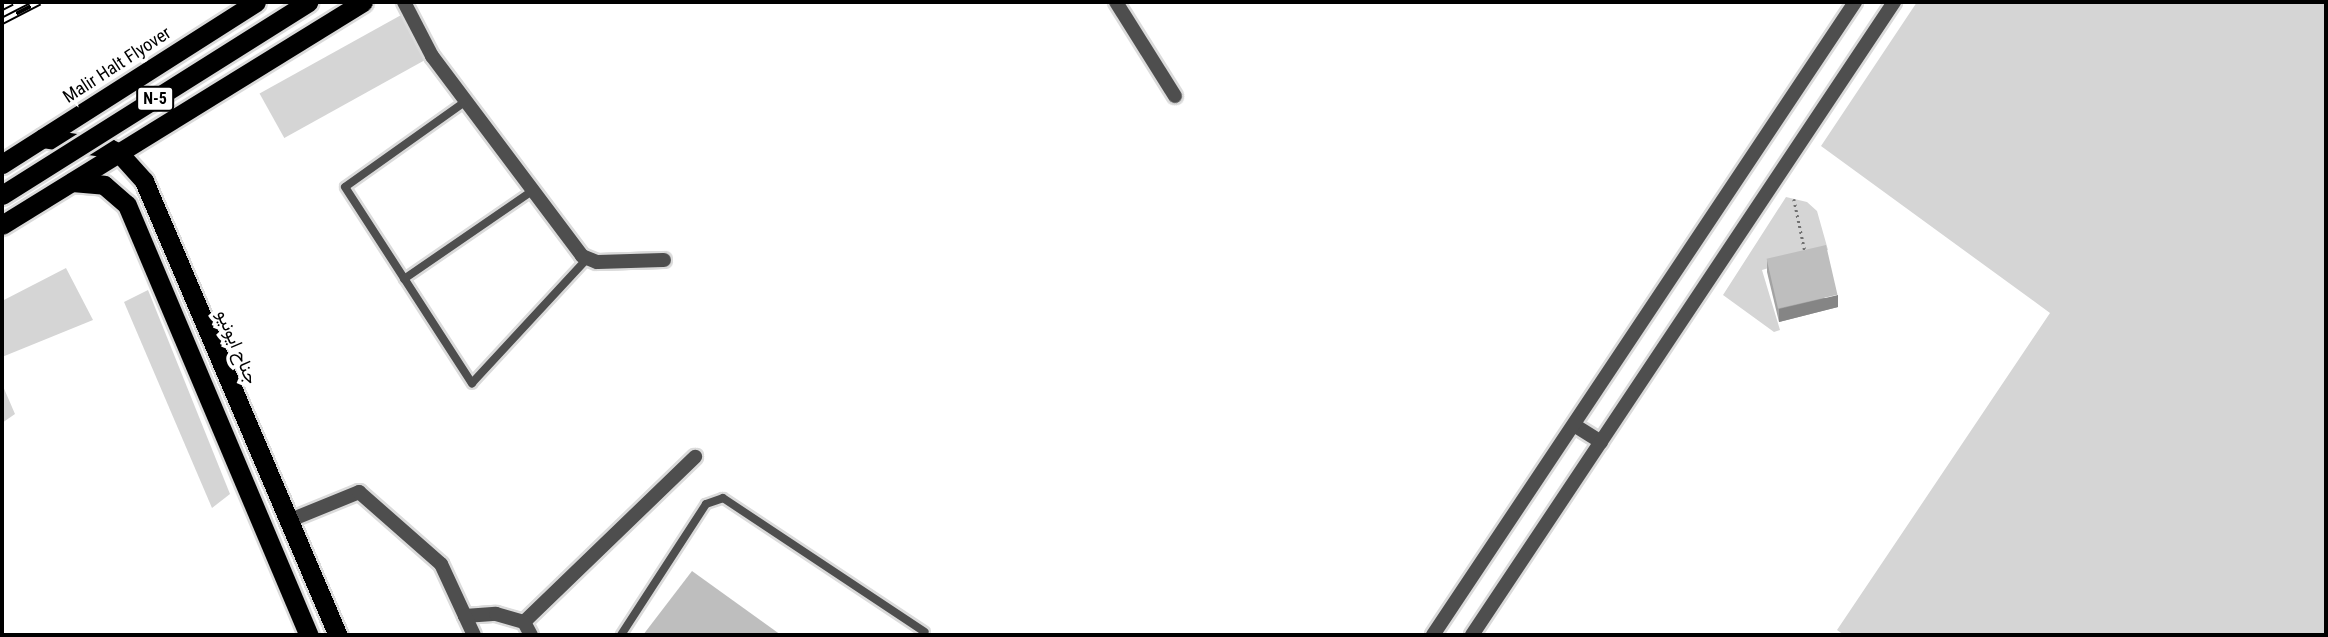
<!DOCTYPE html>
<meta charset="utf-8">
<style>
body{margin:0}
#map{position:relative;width:2328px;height:637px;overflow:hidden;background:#fff;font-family:"Roboto Condensed",Vazirmatn,sans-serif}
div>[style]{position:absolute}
.green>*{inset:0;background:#d5d5d5;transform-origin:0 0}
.path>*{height:2.5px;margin-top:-1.25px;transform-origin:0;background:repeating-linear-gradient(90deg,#707070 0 2px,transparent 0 5.5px)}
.roads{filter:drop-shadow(2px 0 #dbdbdb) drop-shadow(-2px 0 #dbdbdb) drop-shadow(0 2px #dbdbdb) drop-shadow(0 -2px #dbdbdb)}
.service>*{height:8px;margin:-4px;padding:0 4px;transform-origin:4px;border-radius:4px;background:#4e4e4e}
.minor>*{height:14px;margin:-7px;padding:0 7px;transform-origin:7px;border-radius:7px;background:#4e4e4e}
.trunk>*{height:19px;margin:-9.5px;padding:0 9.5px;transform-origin:9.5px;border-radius:9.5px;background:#000}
.rail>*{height:8px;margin-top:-4px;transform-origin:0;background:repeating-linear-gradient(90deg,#fff 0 16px,#000 0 32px);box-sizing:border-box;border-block:2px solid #000}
.bridges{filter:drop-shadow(2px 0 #dbdbdb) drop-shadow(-2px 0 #dbdbdb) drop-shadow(0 2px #dbdbdb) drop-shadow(0 -2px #dbdbdb)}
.trunk-bridge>*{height:19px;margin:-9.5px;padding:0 9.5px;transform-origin:9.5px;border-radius:9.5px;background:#000}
.wall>*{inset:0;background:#a3a3a3}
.shaded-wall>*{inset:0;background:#858585}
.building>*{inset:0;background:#bebebe;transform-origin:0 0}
span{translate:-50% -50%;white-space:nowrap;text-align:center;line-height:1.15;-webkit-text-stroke:7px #fff;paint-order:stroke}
.shield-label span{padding:2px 5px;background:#fff;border:2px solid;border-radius:5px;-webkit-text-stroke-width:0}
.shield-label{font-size:16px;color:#000;font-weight:700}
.street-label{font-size:18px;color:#000}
.frame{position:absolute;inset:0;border:4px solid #000;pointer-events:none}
</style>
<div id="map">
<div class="green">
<div style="clip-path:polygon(1917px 2px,2326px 2px,2326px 635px,1844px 635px,1837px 630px,2050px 313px,1821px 146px)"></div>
<div style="left:403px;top:14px;width:51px;height:164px;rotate:61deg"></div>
<div style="clip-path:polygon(1786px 197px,1807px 202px,1817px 211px,1828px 250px,1762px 270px,1780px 330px,1774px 332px,1723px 295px)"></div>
<div style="clip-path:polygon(66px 268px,93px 320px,2px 357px,2px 301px)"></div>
<div style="clip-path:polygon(148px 290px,230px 494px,212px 508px,124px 302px)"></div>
<div style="clip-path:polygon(2px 384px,15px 414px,2px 423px)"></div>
</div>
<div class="path">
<div style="left:1794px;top:199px;width:53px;rotate:78.1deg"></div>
</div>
<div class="roads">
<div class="service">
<div style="left:466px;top:101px;width:148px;rotate:144.6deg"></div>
<div style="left:345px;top:187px;width:234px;rotate:57.1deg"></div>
<div style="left:472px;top:383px;width:169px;rotate:-47.2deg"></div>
<div style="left:404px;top:279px;width:155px;rotate:-34.5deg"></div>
<div style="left:621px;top:635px;width:156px;rotate:-57deg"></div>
<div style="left:706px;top:504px;width:18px;rotate:-19deg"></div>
<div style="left:723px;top:498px;width:242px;rotate:33.6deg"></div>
</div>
<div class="minor">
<div style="left:404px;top:2px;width:61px;rotate:62.6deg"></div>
<div style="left:432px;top:56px;width:250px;rotate:53.1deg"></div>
<div style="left:582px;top:256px;width:16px;rotate:22deg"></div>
<div style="left:597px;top:262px;width:67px;rotate:-1.7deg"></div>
<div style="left:1116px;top:2px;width:111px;rotate:57.9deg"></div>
<div style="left:1574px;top:425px;width:32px;rotate:32deg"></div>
<div style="left:288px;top:521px;width:77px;rotate:-22.2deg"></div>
<div style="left:359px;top:492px;width:109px;rotate:41.3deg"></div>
<div style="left:441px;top:564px;width:57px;rotate:65.2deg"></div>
<div style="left:465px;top:616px;width:31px;rotate:-4deg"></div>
<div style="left:496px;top:614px;width:29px;rotate:16deg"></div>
<div style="left:524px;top:622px;width:238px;rotate:-44deg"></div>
<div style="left:465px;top:616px;width:21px;rotate:65deg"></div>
<div style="left:524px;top:622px;width:15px;rotate:62deg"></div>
<div style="left:1433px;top:635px;width:761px;rotate:-56.31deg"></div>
<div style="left:1472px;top:635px;width:761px;rotate:-56.31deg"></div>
</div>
<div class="trunk">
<div style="left:43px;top:138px;width:67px;rotate:8.6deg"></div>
<div style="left:109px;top:148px;width:11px;rotate:27deg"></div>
<div style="left:119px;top:153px;width:38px;rotate:48deg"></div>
<div style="left:144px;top:181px;width:494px;rotate:66.9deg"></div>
<div style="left:2px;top:164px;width:301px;rotate:-32.5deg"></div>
<div style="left:72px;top:182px;width:32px;rotate:5deg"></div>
<div style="left:104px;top:185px;width:30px;rotate:41deg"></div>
<div style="left:127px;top:205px;width:467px;rotate:67.1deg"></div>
<div style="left:2px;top:225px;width:424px;rotate:-31.7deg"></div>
</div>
</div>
<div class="rail">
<div style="left:2px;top:7px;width:11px;rotate:-27deg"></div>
<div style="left:2px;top:21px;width:42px;rotate:-27.2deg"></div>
</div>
<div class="bridges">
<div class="trunk-bridge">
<div style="left:2px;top:195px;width:362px;rotate:-32.2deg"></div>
</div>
</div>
<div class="wall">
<div style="clip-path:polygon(1767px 259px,1838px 307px,1779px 322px,1767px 272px)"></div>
</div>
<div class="shaded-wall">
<div style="clip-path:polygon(1838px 295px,1838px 307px,1779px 322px,1779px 309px)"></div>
</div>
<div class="building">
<div style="left:1826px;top:245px;width:51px;height:61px;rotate:77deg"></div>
<div style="clip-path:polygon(692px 571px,781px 635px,643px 635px)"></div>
</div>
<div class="shield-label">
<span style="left:155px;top:99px">N-5</span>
</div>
<div class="street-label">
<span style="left:117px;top:65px;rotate:-33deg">Malir Halt Flyover</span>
<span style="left:237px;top:347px;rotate:67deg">جناح ایونیو</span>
</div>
<div class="frame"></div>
</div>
